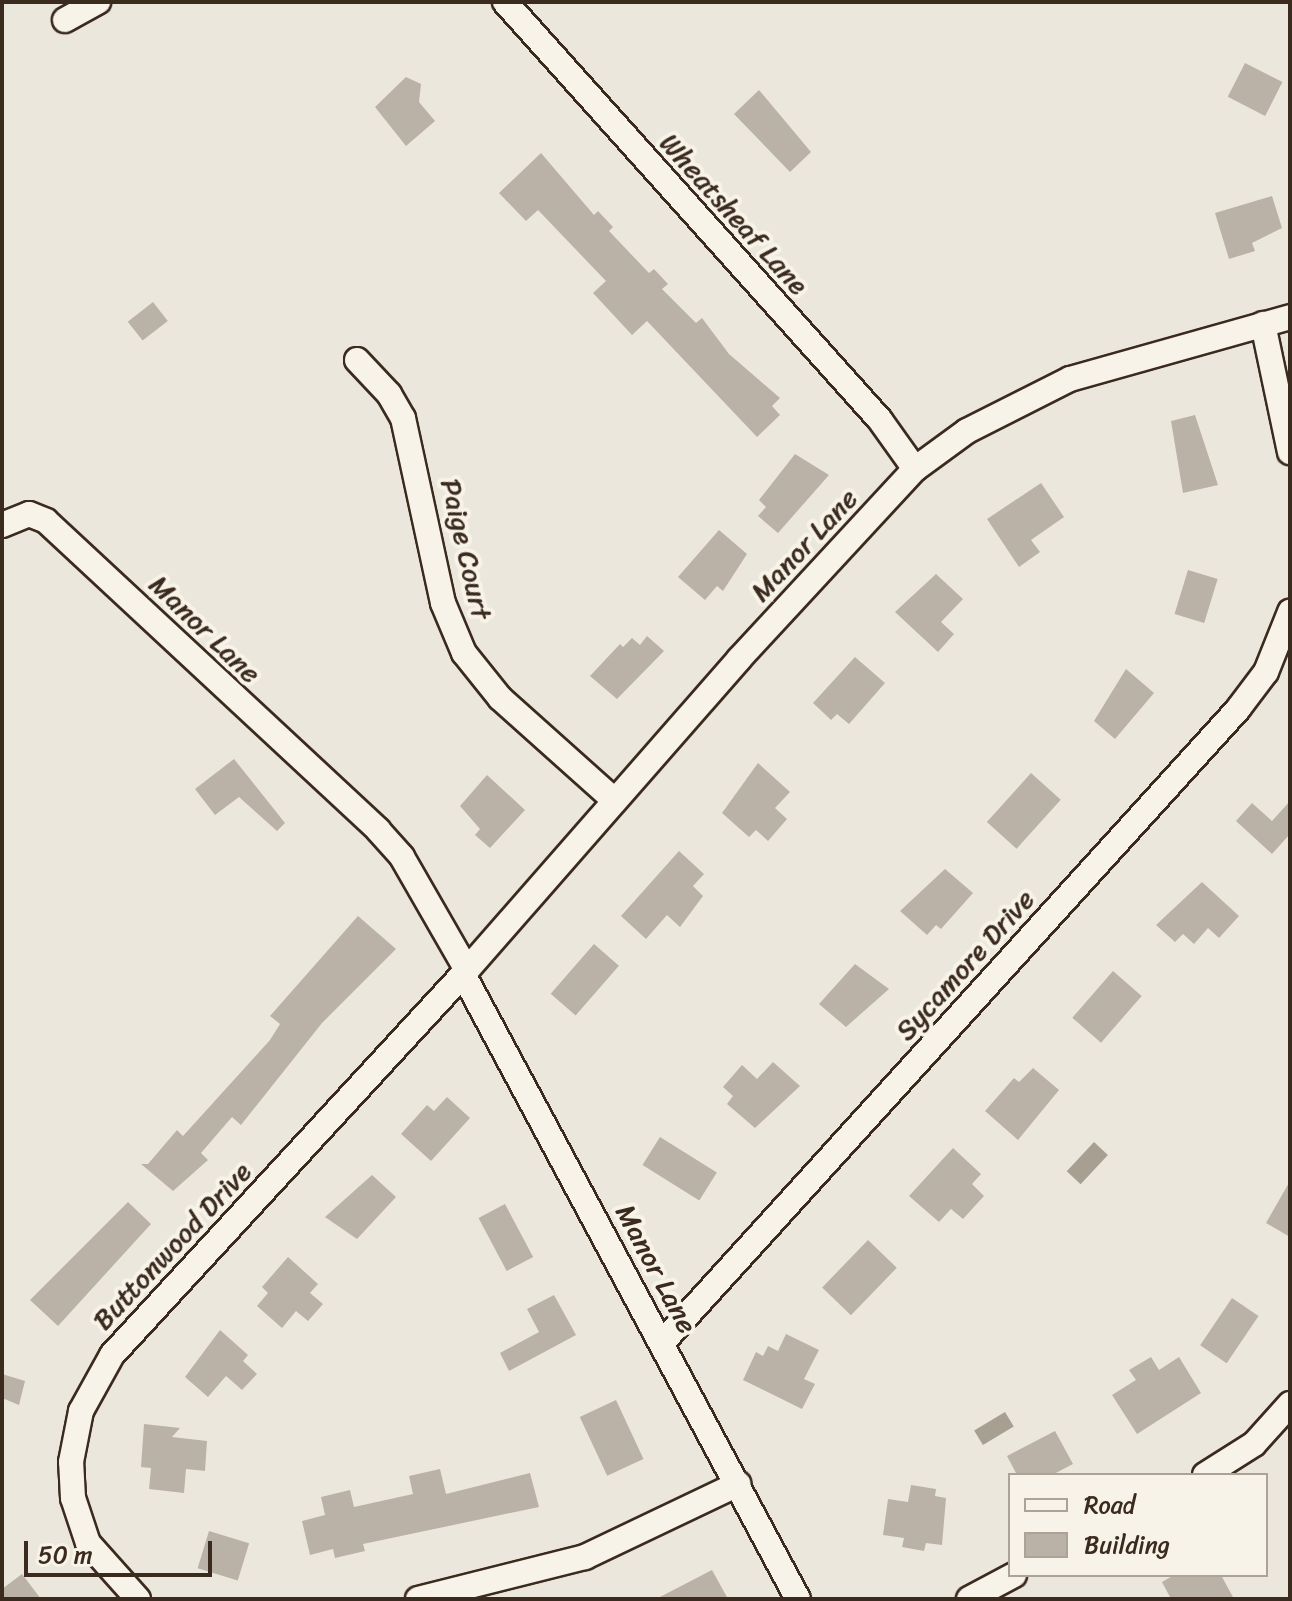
<!DOCTYPE html>
<style>
body{margin:0}
#map{position:relative;width:1292px;height:1601px;overflow:hidden;background:#ece7dc;font-family:Sriracha,sans-serif}
div>[style]{position:absolute}
.water>*{inset:0;background:#a89f93;transform-origin:0 0}
.building>*{inset:0;background:#bab2a7;transform-origin:0 0}
.roads{filter:drop-shadow(2px 0 #3b2a1e) drop-shadow(-2px 0 #3b2a1e) drop-shadow(0 2px #3b2a1e) drop-shadow(0 -2px #3b2a1e)}
.minor>*{height:24px;margin:-12px;padding:0 12px;transform-origin:12px;border-radius:12px;background:#f7f3e8}
span{translate:-50% -50%;white-space:nowrap;text-align:center;line-height:1.15;-webkit-text-stroke:8px #f7f3e8;paint-order:stroke}
.street-label{font-size:28px;color:#3b2a1e}
.frame{position:absolute;inset:0;border:4px solid #3b2a1e;pointer-events:none}
.legend{position:absolute;left:1008px;top:1473px;width:260px;height:104px;box-sizing:border-box;background:#f7f3e8;border:2px solid #aca397;margin:0;padding:10px 14px;list-style:none;font-size:24px;color:#3b2a1e}
.legend li{display:flex;align-items:center;gap:16px;height:40px}
.legend b{width:40px;border:2px solid #aca397}
.scale{position:absolute;left:24px;top:1541px;width:188px;height:36px;box-sizing:border-box;border:4px solid #3b2a1e;border-top:0;padding-left:10px;font-size:24px;line-height:28px;white-space:nowrap;color:#3b2a1e;-webkit-text-stroke:6px #f7f3e8;paint-order:stroke}
</style>
<div id="map">
<div class="water">
<div style="left:1094px;top:1142px;width:19px;height:40px;rotate:43deg"></div>
<div style="left:1005px;top:1412px;width:17px;height:36px;rotate:59deg"></div>
</div>
<div class="building">
<div style="left:1245px;top:63px;width:42px;height:38px;rotate:27deg"></div>
<div style="clip-path:polygon(406px 77px,421px 84px,419px 102px,435px 121px,406px 146px,375px 107px)"></div>
<div style="clip-path:polygon(759px 90px,811px 152px,790px 172px,734px 114px)"></div>
<div style="clip-path:polygon(541px 153px,594px 215px,598px 211px,613px 227px,609px 231px,649px 273px,654px 269px,668px 284px,662px 289px,696px 323px,702px 318px,729px 354px,780px 398px,772px 406px,780px 415px,757px 437px,647px 321px,632px 335px,593px 293px,606px 281px,538px 210px,526px 221px,499px 193px)"></div>
<div style="clip-path:polygon(1272px 196px,1282px 228px,1252px 243px,1255px 251px,1229px 259px,1215px 213px)"></div>
<div style="left:153px;top:302px;width:24px;height:32px;rotate:52deg"></div>
<div style="clip-path:polygon(1195px 415px,1218px 485px,1183px 493px,1171px 421px)"></div>
<div style="clip-path:polygon(795px 454px,829px 475px,778px 533px,758px 516px,766px 507px,759px 500px)"></div>
<div style="clip-path:polygon(1041px 483px,1064px 517px,1031px 540px,1040px 552px,1019px 567px,987px 519px)"></div>
<div style="clip-path:polygon(719px 530px,747px 554px,723px 591px,717px 586px,705px 600px,678px 577px)"></div>
<div style="left:1188px;top:570px;width:31px;height:46px;rotate:17deg"></div>
<div style="clip-path:polygon(936px 574px,963px 599px,941px 622px,954px 634px,938px 652px,895px 612px)"></div>
<div style="clip-path:polygon(647px 636px,664px 651px,617px 699px,590px 676px,620px 644px,623px 647px,632px 638px,640px 645px)"></div>
<div style="clip-path:polygon(855px 657px,885px 683px,849px 724px,837px 714px,831px 720px,813px 703px)"></div>
<div style="clip-path:polygon(1126px 669px,1154px 693px,1115px 739px,1094px 721px)"></div>
<div style="clip-path:polygon(234px 759px,285px 823px,277px 831px,239px 797px,215px 815px,195px 789px)"></div>
<div style="clip-path:polygon(758px 763px,790px 792px,775px 808px,787px 819px,768px 841px,756px 830px,749px 837px,722px 813px)"></div>
<div style="left:1031px;top:773px;width:40px;height:66px;rotate:42deg"></div>
<div style="clip-path:polygon(487px 775px,525px 810px,490px 848px,475px 835px,480px 829px,460px 806px)"></div>
<div style="clip-path:polygon(1290px 801px,1290px 834px,1272px 854px,1236px 821px,1252px 803px,1272px 821px)"></div>
<div style="clip-path:polygon(679px 851px,704px 874px,693px 886px,703px 896px,680px 927px,667px 915px,646px 939px,621px 916px)"></div>
<div style="clip-path:polygon(945px 869px,973px 893px,941px 929px,936px 925px,927px 935px,900px 911px)"></div>
<div style="clip-path:polygon(1202px 882px,1239px 916px,1219px 938px,1208px 928px,1194px 944px,1183px 934px,1175px 942px,1156px 925px)"></div>
<div style="clip-path:polygon(358px 916px,396px 949px,322px 1023px,241px 1125px,232px 1117px,201px 1153px,208px 1160px,173px 1191px,141px 1164px,148px 1164px,177px 1130px,183px 1136px,270px 1040px,280px 1024px,270px 1016px)"></div>
<div style="left:594px;top:944px;width:33px;height:66px;rotate:41deg"></div>
<div style="clip-path:polygon(855px 964px,889px 989px,846px 1027px,819px 1004px)"></div>
<div style="left:1113px;top:971px;width:38px;height:62px;rotate:41deg"></div>
<div style="clip-path:polygon(773px 1062px,800px 1086px,755px 1128px,727px 1104px,733px 1096px,723px 1087px,742px 1065px,757px 1079px)"></div>
<div style="clip-path:polygon(1033px 1068px,1059px 1090px,1018px 1140px,985px 1111px,1014px 1078px,1019px 1082px)"></div>
<div style="clip-path:polygon(447px 1097px,470px 1118px,431px 1161px,401px 1134px,427px 1105px,434px 1111px)"></div>
<div style="left:660px;top:1137px;width:67px;height:33px;rotate:32deg"></div>
<div style="clip-path:polygon(953px 1148px,981px 1174px,972px 1184px,984px 1196px,963px 1219px,951px 1209px,939px 1222px,909px 1196px)"></div>
<div style="clip-path:polygon(372px 1175px,396px 1197px,357px 1239px,325px 1217px)"></div>
<div style="clip-path:polygon(1290px 1181px,1290px 1237px,1266px 1223px)"></div>
<div style="clip-path:polygon(128px 1202px,151px 1224px,58px 1326px,30px 1300px)"></div>
<div style="left:505px;top:1204px;width:60px;height:30px;rotate:62deg"></div>
<div style="left:868px;top:1240px;width:40px;height:66px;rotate:44deg"></div>
<div style="clip-path:polygon(288px 1257px,318px 1284px,310px 1293px,323px 1304px,308px 1321px,296px 1311px,282px 1328px,257px 1306px,268px 1293px,262px 1287px)"></div>
<div style="clip-path:polygon(554px 1295px,576px 1335px,509px 1371px,500px 1353px,539px 1332px,527px 1309px)"></div>
<div style="left:1232px;top:1298px;width:32px;height:57px;rotate:34deg"></div>
<div style="clip-path:polygon(220px 1330px,248px 1355px,243px 1361px,257px 1374px,242px 1390px,226px 1376px,208px 1397px,185px 1377px)"></div>
<div style="clip-path:polygon(786px 1334px,819px 1350px,804px 1379px,815px 1384px,802px 1409px,743px 1380px,756px 1352px,763px 1356px,768px 1346px,778px 1351px)"></div>
<div style="clip-path:polygon(1151px 1357px,1159px 1370px,1179px 1357px,1201px 1393px,1137px 1434px,1112px 1395px,1136px 1380px,1129px 1370px)"></div>
<div style="clip-path:polygon(2px 1374px,25px 1381px,19px 1405px,2px 1398px)"></div>
<div style="left:616px;top:1400px;width:65px;height:40px;rotate:65deg"></div>
<div style="clip-path:polygon(144px 1424px,180px 1428px,172px 1437px,207px 1441px,205px 1471px,186px 1469px,184px 1493px,149px 1489px,151px 1468px,141px 1467px)"></div>
<div style="clip-path:polygon(1055px 1431px,1073px 1464px,1052px 1475px,1017px 1475px,1007px 1456px)"></div>
<div style="clip-path:polygon(440px 1469px,446px 1494px,530px 1473px,539px 1507px,363px 1544px,365px 1551px,335px 1558px,333px 1549px,310px 1555px,302px 1521px,325px 1515px,321px 1497px,350px 1490px,354px 1507px,413px 1494px,409px 1476px)"></div>
<div style="clip-path:polygon(911px 1485px,936px 1489px,935px 1496px,946px 1498px,942px 1545px,926px 1543px,924px 1551px,902px 1547px,904px 1538px,883px 1535px,888px 1499px,908px 1502px)"></div>
<div style="left:209px;top:1531px;width:42px;height:39px;rotate:17deg"></div>
<div style="clip-path:polygon(712px 1570px,728px 1599px,656px 1599px)"></div>
<div style="clip-path:polygon(22px 1574px,41px 1599px,2px 1599px,2px 1589px)"></div>
<div style="clip-path:polygon(1174px 1575px,1221px 1575px,1234px 1599px,1171px 1599px,1162px 1582px)"></div>
</div>
<div class="roads">
<div class="minor">
<div style="left:505px;top:2px;width:562px;rotate:48.1deg"></div>
<div style="left:880px;top:420px;width:60px;rotate:54.5deg"></div>
<div style="left:65px;top:20px;width:38px;rotate:-29deg"></div>
<div style="left:1263px;top:324px;width:131px;rotate:78.1deg"></div>
<div style="left:357px;top:360px;width:47px;rotate:46.7deg"></div>
<div style="left:389px;top:394px;width:28px;rotate:60deg"></div>
<div style="left:403px;top:418px;width:189px;rotate:77.8deg"></div>
<div style="left:443px;top:603px;width:54px;rotate:67.2deg"></div>
<div style="left:464px;top:653px;width:58px;rotate:51.3deg"></div>
<div style="left:500px;top:698px;width:153px;rotate:41.8deg"></div>
<div style="left:2px;top:525px;width:29px;rotate:-22deg"></div>
<div style="left:29px;top:514px;width:18px;rotate:22deg"></div>
<div style="left:46px;top:521px;width:454px;rotate:42.9deg"></div>
<div style="left:378px;top:830px;width:36px;rotate:48deg"></div>
<div style="left:402px;top:857px;width:130px;rotate:60.1deg"></div>
<div style="left:463px;top:974px;width:709px;rotate:61.81deg"></div>
<div style="left:662px;top:1343px;width:857px;rotate:-47.74deg"></div>
<div style="left:1238px;top:709px;width:46px;rotate:-52.9deg"></div>
<div style="left:1266px;top:672px;width:65px;rotate:-68.2deg"></div>
<div style="left:1205px;top:1475px;width:58px;rotate:-32.3deg"></div>
<div style="left:1254px;top:1444px;width:54px;rotate:-48deg"></div>
<div style="left:138px;top:1599px;width:75px;rotate:-131.8deg"></div>
<div style="left:88px;top:1543px;width:47px;rotate:-108.4deg"></div>
<div style="left:73px;top:1498px;width:36px;rotate:-93deg"></div>
<div style="left:71px;top:1462px;width:52px;rotate:-78.9deg"></div>
<div style="left:81px;top:1411px;width:64px;rotate:-61deg"></div>
<div style="left:112px;top:1355px;width:524px;rotate:-47.32deg"></div>
<div style="left:467px;top:970px;width:413px;rotate:-48.8deg"></div>
<div style="left:739px;top:659px;width:259px;rotate:-47.2deg"></div>
<div style="left:915px;top:469px;width:64px;rotate:-36.2deg"></div>
<div style="left:967px;top:431px;width:115px;rotate:-26.8deg"></div>
<div style="left:1070px;top:379px;width:229px;rotate:-15.7deg"></div>
<div style="left:418px;top:1599px;width:172px;rotate:-14.1deg"></div>
<div style="left:585px;top:1557px;width:170px;rotate:-25.5deg"></div>
<div style="left:969px;top:1599px;width:51px;rotate:-28.1deg"></div>
</div>
</div>
<div class="street-label">
<span style="left:734px;top:214px;rotate:48deg">Wheatsheaf Lane</span>
<span style="left:804px;top:545px;rotate:-47deg">Manor Lane</span>
<span style="left:466px;top:549px;rotate:77deg">Paige Court</span>
<span style="left:205px;top:629px;rotate:44deg">Manor Lane</span>
<span style="left:965px;top:965px;rotate:-48deg">Sycamore Drive</span>
<span style="left:172px;top:1246px;rotate:-47deg">Buttonwood Drive</span>
<span style="left:656px;top:1269px;rotate:62deg">Manor Lane</span>
</div>
<div class="frame"></div>
<ul class="legend">
<li><b style="height:10px;background:#f7f3e8"></b>Road</li>
<li><b style="height:22px;background:#bab2a7"></b>Building</li>
</ul>
<div class="scale">50 m</div>
</div>
